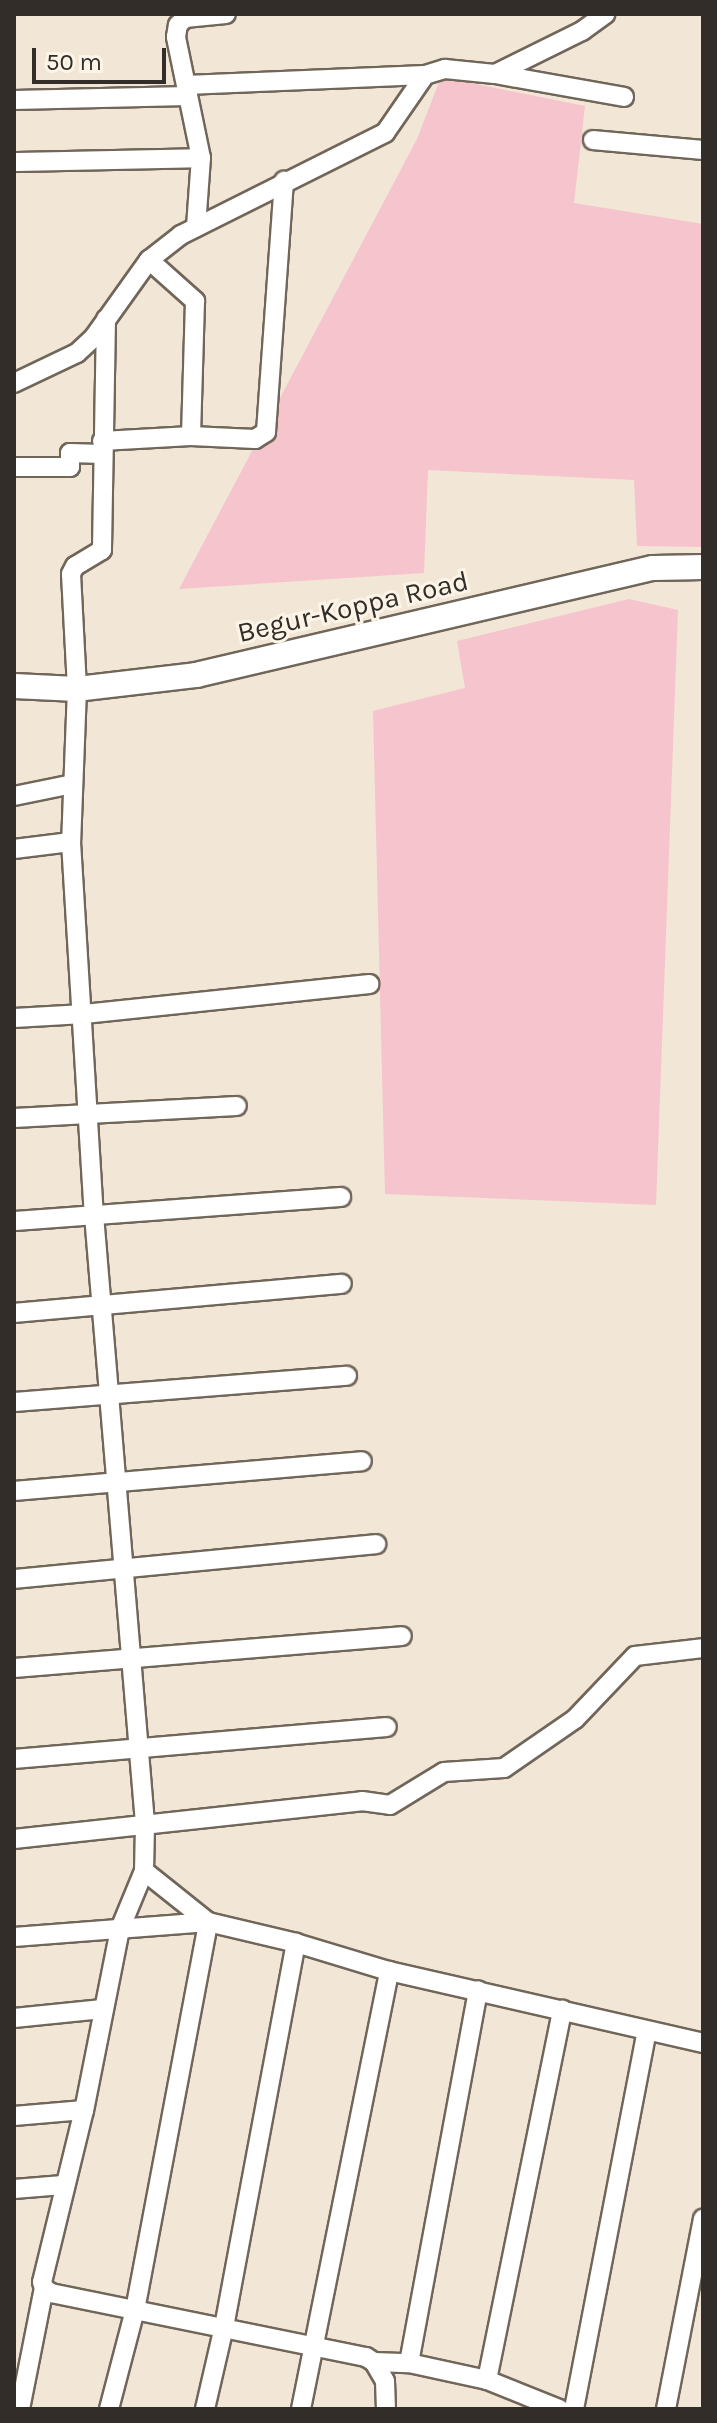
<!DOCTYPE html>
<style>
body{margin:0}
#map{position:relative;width:717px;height:2423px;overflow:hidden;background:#f2e6d7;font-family:Karla,sans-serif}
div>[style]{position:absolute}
.green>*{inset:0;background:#f6c4cc}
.roads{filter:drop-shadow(2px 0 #706659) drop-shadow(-2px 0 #706659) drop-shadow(0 2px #706659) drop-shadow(0 -2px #706659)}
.minor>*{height:18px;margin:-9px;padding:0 9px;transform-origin:9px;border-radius:9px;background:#fff}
.major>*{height:24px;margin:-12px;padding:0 12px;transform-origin:12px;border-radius:12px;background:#fff}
span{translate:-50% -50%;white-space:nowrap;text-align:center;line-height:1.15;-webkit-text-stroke:6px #fdf4e8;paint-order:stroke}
.street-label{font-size:28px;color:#322d28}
.frame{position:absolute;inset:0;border:16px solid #322d28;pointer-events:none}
.scale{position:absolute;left:32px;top:48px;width:134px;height:36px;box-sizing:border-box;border:4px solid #322d28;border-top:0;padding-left:10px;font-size:24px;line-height:28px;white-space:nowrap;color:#322d28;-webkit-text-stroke:6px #fdf4e8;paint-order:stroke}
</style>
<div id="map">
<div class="green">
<div style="clip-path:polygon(441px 77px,585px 106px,574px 203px,703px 224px,703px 547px,637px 546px,634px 480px,428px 470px,424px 573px,179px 589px,417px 139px)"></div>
<div style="clip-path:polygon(629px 599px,678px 610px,656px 1205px,385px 1194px,373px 711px,465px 688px,457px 641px)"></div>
</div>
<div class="roads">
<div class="minor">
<div style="left:495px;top:74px;width:131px;rotate:10.1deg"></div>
<div style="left:186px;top:85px;width:239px;rotate:-2.4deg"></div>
<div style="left:14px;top:100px;width:174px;rotate:-1.3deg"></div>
<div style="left:593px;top:140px;width:110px;rotate:5.2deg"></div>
<div style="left:14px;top:162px;width:187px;rotate:-1.2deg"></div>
<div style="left:196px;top:227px;width:69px;rotate:-85.9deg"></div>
<div style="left:201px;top:158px;width:124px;rotate:-101.7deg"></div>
<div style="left:176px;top:37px;width:12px;rotate:-81deg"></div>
<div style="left:178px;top:25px;width:10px;rotate:-45deg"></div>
<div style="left:185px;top:18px;width:41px;rotate:-5.6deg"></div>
<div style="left:149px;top:260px;width:62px;rotate:41.7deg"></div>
<div style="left:195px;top:301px;width:135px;rotate:91.7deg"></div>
<div style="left:106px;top:319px;width:231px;rotate:91deg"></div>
<div style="left:102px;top:550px;width:31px;rotate:149deg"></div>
<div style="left:75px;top:566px;width:9px;rotate:117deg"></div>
<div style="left:71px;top:574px;width:115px;rotate:87deg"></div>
<div style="left:77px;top:689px;width:153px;rotate:92.2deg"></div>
<div style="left:71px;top:842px;width:374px;rotate:86.5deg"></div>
<div style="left:94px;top:1215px;width:611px;rotate:85.21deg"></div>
<div style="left:145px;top:1824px;width:47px;rotate:91.2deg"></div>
<div style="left:144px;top:1871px;width:63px;rotate:112.5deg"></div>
<div style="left:120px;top:1929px;width:185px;rotate:101.2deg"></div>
<div style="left:84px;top:2110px;width:177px;rotate:103.7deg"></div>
<div style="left:42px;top:2282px;width:6px;rotate:72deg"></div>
<div style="left:44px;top:2288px;width:9px;rotate:36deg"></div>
<div style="left:51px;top:2293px;width:321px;rotate:11.5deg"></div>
<div style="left:366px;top:2357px;width:9px;rotate:32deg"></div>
<div style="left:374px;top:2362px;width:22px;rotate:60deg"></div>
<div style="left:385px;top:2381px;width:28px;rotate:88deg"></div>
<div style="left:14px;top:383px;width:70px;rotate:-25.5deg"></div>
<div style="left:77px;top:353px;width:23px;rotate:-43deg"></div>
<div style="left:94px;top:337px;width:95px;rotate:-54.5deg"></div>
<div style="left:149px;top:260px;width:41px;rotate:-38deg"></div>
<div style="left:181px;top:235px;width:228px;rotate:-26.6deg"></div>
<div style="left:385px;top:133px;width:70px;rotate:-55.4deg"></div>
<div style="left:425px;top:75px;width:21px;rotate:-17deg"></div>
<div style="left:445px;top:69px;width:50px;rotate:5.7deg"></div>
<div style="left:495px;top:74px;width:97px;rotate:-26.3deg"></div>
<div style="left:582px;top:31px;width:29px;rotate:-36deg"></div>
<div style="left:102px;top:441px;width:89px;rotate:-3.2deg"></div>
<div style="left:191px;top:436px;width:64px;rotate:2.7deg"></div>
<div style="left:255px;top:439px;width:13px;rotate:-32deg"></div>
<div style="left:266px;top:432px;width:252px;rotate:-85.9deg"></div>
<div style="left:14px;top:467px;width:56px"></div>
<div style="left:70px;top:467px;width:14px;rotate:-90deg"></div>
<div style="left:70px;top:453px;width:32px;rotate:2deg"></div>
<div style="left:14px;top:796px;width:60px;rotate:-11.5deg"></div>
<div style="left:14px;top:849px;width:57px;rotate:-7deg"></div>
<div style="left:14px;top:1018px;width:70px;rotate:-3.3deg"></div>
<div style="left:84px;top:1014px;width:287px;rotate:-6deg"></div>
<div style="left:14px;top:1118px;width:223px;rotate:-3.1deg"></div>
<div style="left:14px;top:1221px;width:328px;rotate:-4.2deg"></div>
<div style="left:14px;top:1313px;width:329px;rotate:-5.1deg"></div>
<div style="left:14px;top:1402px;width:334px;rotate:-4.5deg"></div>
<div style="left:14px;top:1491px;width:349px;rotate:-4.9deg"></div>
<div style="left:14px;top:1579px;width:364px;rotate:-5.5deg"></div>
<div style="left:14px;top:1668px;width:389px;rotate:-4.7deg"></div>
<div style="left:14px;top:1759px;width:374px;rotate:-4.9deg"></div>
<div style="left:14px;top:1839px;width:350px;rotate:-6.2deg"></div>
<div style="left:362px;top:1801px;width:28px;rotate:8deg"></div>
<div style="left:390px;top:1805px;width:63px;rotate:-31.4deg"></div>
<div style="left:444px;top:1772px;width:60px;rotate:-3.8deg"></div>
<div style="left:504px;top:1768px;width:86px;rotate:-34.6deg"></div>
<div style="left:575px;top:1719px;width:87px;rotate:-46.4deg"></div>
<div style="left:635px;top:1656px;width:68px;rotate:-6.7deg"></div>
<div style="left:14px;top:1937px;width:195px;rotate:-4.4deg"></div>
<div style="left:208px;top:1922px;width:90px;rotate:13.4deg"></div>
<div style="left:296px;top:1943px;width:97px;rotate:16.8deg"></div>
<div style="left:389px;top:1971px;width:322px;rotate:12.9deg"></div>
<div style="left:14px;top:2018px;width:89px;rotate:-5.8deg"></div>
<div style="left:14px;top:2116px;width:70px;rotate:-4.9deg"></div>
<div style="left:14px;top:2189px;width:49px;rotate:-4.7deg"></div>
<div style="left:374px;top:2362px;width:35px;rotate:2deg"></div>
<div style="left:409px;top:2363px;width:80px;rotate:12.3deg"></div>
<div style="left:487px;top:2380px;width:78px;rotate:21.9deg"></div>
<div style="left:409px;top:2363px;width:379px;rotate:-79.5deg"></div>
<div style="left:487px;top:2380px;width:378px;rotate:-78.5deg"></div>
<div style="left:20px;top:2409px;width:123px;rotate:-78.8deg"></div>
<div style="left:109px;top:2409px;width:102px;rotate:-75.3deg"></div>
<div style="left:135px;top:2310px;width:395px;rotate:-79.3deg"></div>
<div style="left:208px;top:1922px;width:82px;rotate:-141.4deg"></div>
<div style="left:205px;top:2409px;width:84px;rotate:-77deg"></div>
<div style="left:224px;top:2327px;width:391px;rotate:-79.4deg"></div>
<div style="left:301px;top:2409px;width:447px;rotate:-78.6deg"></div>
<div style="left:574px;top:2409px;width:385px;rotate:-79.1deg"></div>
<div style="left:666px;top:2409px;width:194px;rotate:-79deg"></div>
</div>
<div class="major">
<div style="left:14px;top:686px;width:63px;rotate:2.7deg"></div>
<div style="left:77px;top:689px;width:120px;rotate:-6.7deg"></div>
<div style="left:196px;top:675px;width:469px;rotate:-13.2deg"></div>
<div style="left:653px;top:568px;width:50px;rotate:-1.1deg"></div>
</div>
</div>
<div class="street-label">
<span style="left:353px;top:607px;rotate:-13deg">Begur-Koppa Road</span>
</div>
<div class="frame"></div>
<div class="scale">50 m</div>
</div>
